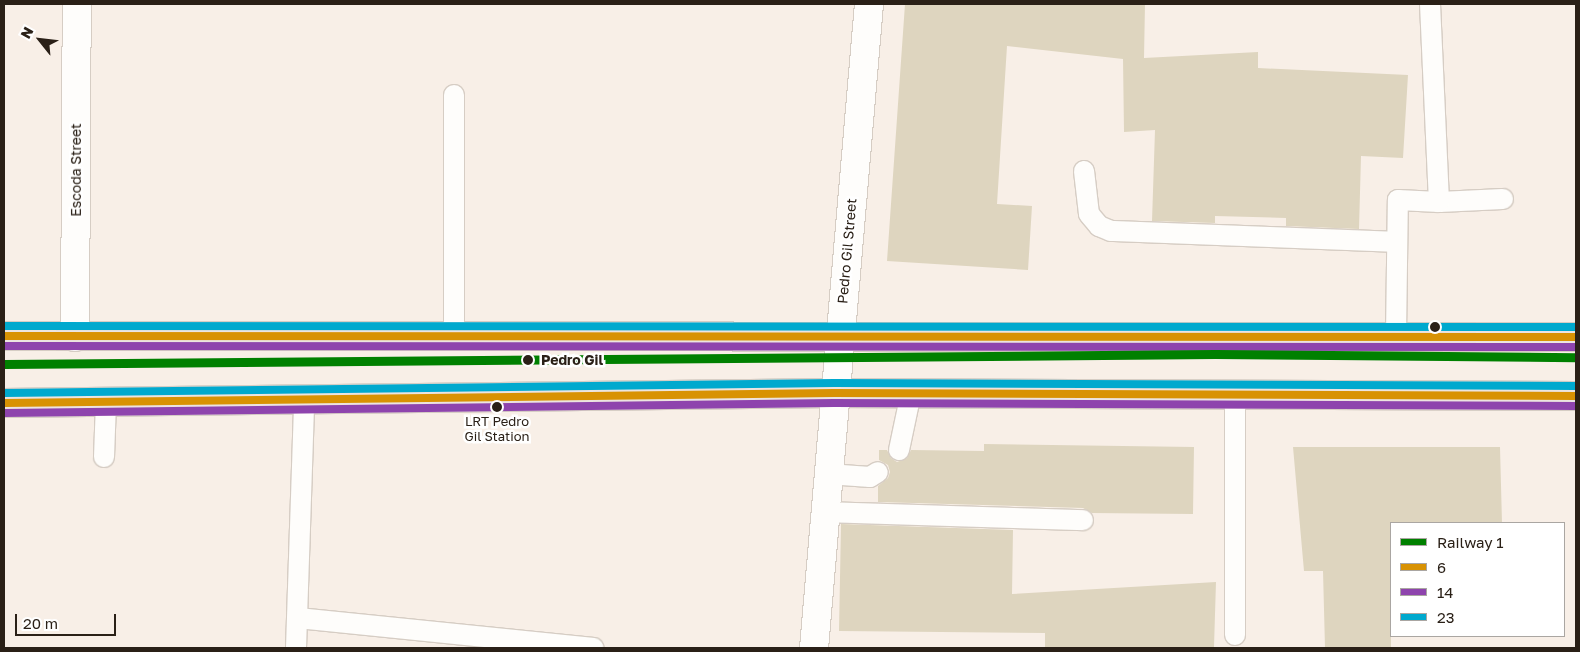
<!DOCTYPE html>
<style>
body{margin:0}
#map{position:relative;width:1580px;height:652px;overflow:hidden;background:#f8efe7;font-family:"Golos Text",sans-serif}
div>[style]{position:absolute}
.building>*{inset:0;background:#ded5bf}
.roads{filter:drop-shadow(1px 0 #d6cdc4) drop-shadow(-1px 0 #d6cdc4) drop-shadow(0 1px #d6cdc4) drop-shadow(0 -1px #d6cdc4)}
.lane>*{height:20px;margin:-10px;padding:0 10px;transform-origin:10px;border-radius:10px;background:#fefdfb}
.street>*{height:28px;margin:-14px;padding:0 14px;transform-origin:14px;border-radius:14px;background:#fefdfb}
.secondary>*{height:28px;margin:-14px;padding:0 14px;transform-origin:14px;border-radius:14px;background:#fefdfb}
.primary>*{height:28px;margin:-14px;padding:0 14px;transform-origin:14px;border-radius:14px;background:#ece4e0}
.bus-1>*{height:8px;margin:-4px;padding:0 4px;transform-origin:4px;border-radius:4px;background:#d89203}
.bus-2>*{height:8px;margin:-4px;padding:0 4px;transform-origin:4px;border-radius:4px;background:#8e44ad}
.bus-3>*{height:8px;margin:-4px;padding:0 4px;transform-origin:4px;border-radius:4px;background:#00a9ce}
.rail-1>*{height:9px;margin:-4.5px;padding:0 4.5px;transform-origin:4.5px;border-radius:4.5px;background:#008000}
.dots>*{width:14px;height:14px;translate:-50% -50%;box-sizing:border-box;border:2px solid #fff;border-radius:50%}
span{translate:-50% -50%;white-space:nowrap;text-align:center;line-height:1.15;-webkit-text-stroke:5px #fff;paint-order:stroke}
.bus-label{font-size:13px;color:#2a2017}
.street-label{font-size:14px;color:#2a2017}
.stop-label{font-size:14px;color:#2a2017;font-weight:700}
.left{translate:0 -50%;text-align:left}
.frame{position:absolute;inset:0;border:5px solid #2a2017;pointer-events:none}
.legend{position:absolute;left:1390px;top:522px;width:175px;height:115px;box-sizing:border-box;background:#fff;border:1px solid #aaa6a2;margin:0;padding:6px 9px;list-style:none;font-size:15px;color:#2a2017}
.legend li{display:flex;align-items:center;gap:10px;height:25px}
.legend b{width:25px;border:1px solid #aaa6a2}
.north{position:absolute;left:15px;top:15px;width:50px;height:50px;-webkit-text-stroke:4px #fff;paint-order:stroke;rotate:299deg;font-size:14px;font-weight:700;line-height:20px;text-align:center;color:#2a2017}
.north::after{content:'';display:block;margin:auto;width:18px;height:22px;background:#2a2017;clip-path:polygon(50% 0,100% 100%,50% 72%,0 100%)}
.scale{position:absolute;left:15px;top:614px;width:101px;height:22px;box-sizing:border-box;border:2px solid #2a2017;border-top:0;padding-left:6px;font-size:15px;line-height:18px;white-space:nowrap;color:#2a2017;-webkit-text-stroke:4px #fff;paint-order:stroke}
</style>
<div id="map">
<div class="building">
<div style="clip-path:polygon(905px 4px,1145px 4px,1144px 58px,1258px 52px,1258px 68px,1408px 75px,1403px 158px,1361px 156px,1359px 229px,1286px 226px,1286px 218px,1215px 216px,1215px 223px,1152px 221px,1155px 130px,1124px 132px,1123px 59px,1007px 46px,997px 204px,1032px 206px,1028px 270px,887px 261px)"></div>
<div style="clip-path:polygon(984px 444px,1194px 447px,1193px 514px,1092px 513px,1083px 508px,878px 502px,878px 486px,888px 478px,890px 472px,888px 465px,879px 460px,879px 450px,887px 450px,891px 458px,897px 462px,907px 458px,911px 450px,984px 451px)"></div>
<div style="clip-path:polygon(1293px 447px,1500px 447px,1502px 523px,1391px 523px,1391px 648px,1325px 648px,1323px 571px,1304px 571px)"></div>
<div style="clip-path:polygon(841px 524px,1013px 530px,1012px 594px,1216px 582px,1214px 647px,1045px 648px,1045px 633px,839px 631px)"></div>
</div>
<div class="roads">
<div class="lane">
<div style="left:1084px;top:171px;width:43px;rotate:83.4deg"></div>
<div style="left:1089px;top:214px;width:16px;rotate:50deg"></div>
<div style="left:1099px;top:226px;width:13px;rotate:23deg"></div>
<div style="left:1111px;top:231px;width:285px;rotate:2.2deg"></div>
<div style="left:1439px;top:202px;width:64px;rotate:-2.7deg"></div>
<div style="left:1396px;top:335px;width:135px;rotate:-89.2deg"></div>
<div style="left:1398px;top:200px;width:41px;rotate:2.8deg"></div>
<div style="left:1439px;top:202px;width:198px;rotate:-92.6deg"></div>
<div style="left:454px;top:337px;width:242px;rotate:-90deg"></div>
<div style="left:1235px;top:395px;width:240px;rotate:90deg"></div>
<div style="left:899px;top:450px;width:58px;rotate:-78.1deg"></div>
<div style="left:104px;top:457px;width:54px;rotate:-87.9deg"></div>
<div style="left:828px;top:474px;width:42px;rotate:4.1deg"></div>
<div style="left:870px;top:477px;width:9px;rotate:-32deg"></div>
<div style="left:825px;top:512px;width:258px;rotate:1.8deg"></div>
<div style="left:298px;top:618px;width:297px;rotate:5.8deg"></div>
<div style="left:296px;top:648px;width:247px;rotate:-88.1deg"></div>
</div>
<div class="street">
<div style="left:75px;top:337px;width:333px;rotate:-89.7deg"></div>
</div>
<div class="secondary">
<div style="left:814px;top:648px;width:646px;rotate:-85.12deg"></div>
</div>
<div class="primary">
<div style="left:4px;top:336px;width:1572px;rotate:0.04deg"></div>
<div style="left:4px;top:403px;width:830px;rotate:-0.69deg"></div>
<div style="left:834px;top:393px;width:742px;rotate:0.23deg"></div>
</div>
</div>
<div class="bus-1">
<div style="left:4px;top:336px;width:1572px;rotate:0.04deg"></div>
<div style="left:4px;top:403px;width:830px;rotate:-0.69deg"></div>
<div style="left:834px;top:393px;width:742px;rotate:0.23deg"></div>
</div>
<div class="bus-2">
<div style="left:4px;top:346px;width:1572px;rotate:0.04deg"></div>
<div style="left:4px;top:413px;width:830px;rotate:-0.69deg"></div>
<div style="left:834px;top:403px;width:742px;rotate:0.23deg"></div>
</div>
<div class="bus-3">
<div style="left:4px;top:326px;width:1572px;rotate:0.04deg"></div>
<div style="left:4px;top:393px;width:830px;rotate:-0.69deg"></div>
<div style="left:834px;top:383px;width:742px;rotate:0.23deg"></div>
</div>
<div class="rail-1">
<div style="left:4px;top:364px;width:1211px;rotate:-0.47deg"></div>
<div style="left:1215px;top:354px;width:361px;rotate:0.5deg"></div>
</div>
<div class="dots">
<div style="left:1435px;top:327px;background:#2a2017"></div>
<div style="left:528px;top:360px;background:#2a2017"></div>
<div style="left:497px;top:407px;background:#2a2017"></div>
</div>
<div class="bus-label">
<span style="left:497px;top:429px">LRT Pedro<br>Gil Station</span>
</div>
<div class="street-label">
<span style="left:76px;top:170px;rotate:-90deg">Escoda Street</span>
<span style="left:847px;top:251px;rotate:-85deg">Pedro Gil Street</span>
</div>
<div class="stop-label">
<span class="left" style="left:541px;top:360px">Pedro Gil</span>
</div>
<div class="frame"></div>
<ul class="legend">
<li><b style="height:6px;background:#008000"></b>Railway 1</li>
<li><b style="height:6px;background:#d89203"></b>6</li>
<li><b style="height:6px;background:#8e44ad"></b>14</li>
<li><b style="height:6px;background:#00a9ce"></b>23</li>
</ul>
<div class="north">N</div>
<div class="scale">20 m</div>
</div>
